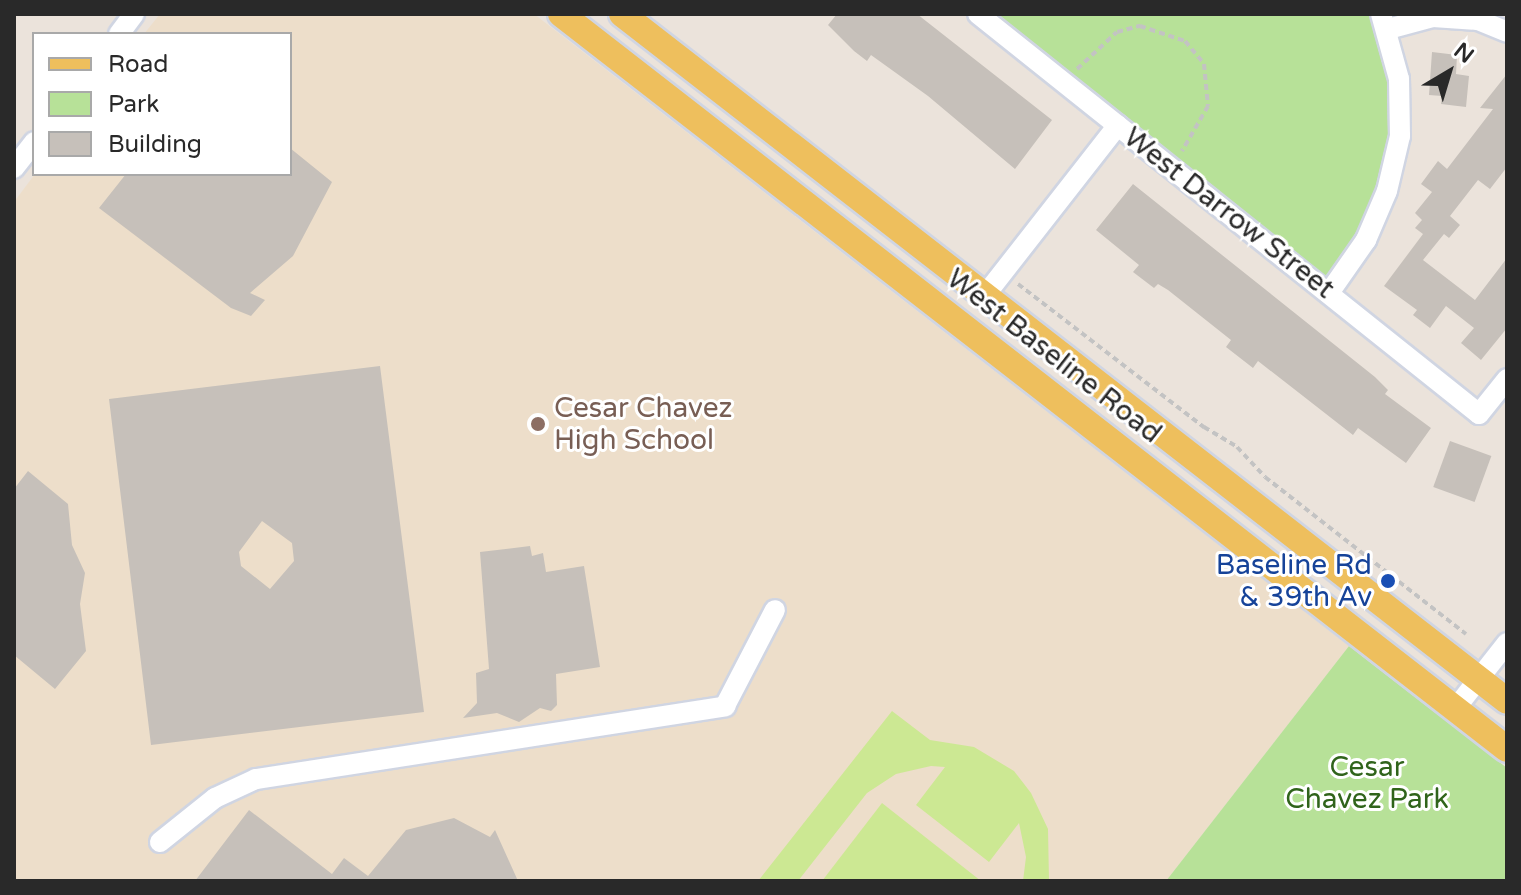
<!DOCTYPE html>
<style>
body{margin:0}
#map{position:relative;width:1521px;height:895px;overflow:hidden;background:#ebe3db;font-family:"Varela Round",sans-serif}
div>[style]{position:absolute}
.education>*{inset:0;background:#eddeca}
.green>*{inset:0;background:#b7e198}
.pitch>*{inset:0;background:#cce893}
.building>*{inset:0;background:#c6c0ba;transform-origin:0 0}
.path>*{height:4px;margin-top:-2px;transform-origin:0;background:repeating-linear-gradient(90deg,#c3c3c3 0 6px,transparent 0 10px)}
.roads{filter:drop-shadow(2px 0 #d0d5e2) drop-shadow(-2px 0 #d0d5e2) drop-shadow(0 2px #d0d5e2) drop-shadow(0 -2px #d0d5e2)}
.minor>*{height:20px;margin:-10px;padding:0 10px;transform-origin:10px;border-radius:10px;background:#fff}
.major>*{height:26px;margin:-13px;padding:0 13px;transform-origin:13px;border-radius:13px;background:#eebf5d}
.dots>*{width:22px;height:22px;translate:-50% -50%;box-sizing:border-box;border:4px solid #fff;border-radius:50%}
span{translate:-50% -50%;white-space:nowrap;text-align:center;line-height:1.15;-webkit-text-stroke:6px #fff;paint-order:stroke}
.street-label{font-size:28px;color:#292929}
.education-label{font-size:28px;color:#785e54}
.left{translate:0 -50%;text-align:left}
.transit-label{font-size:28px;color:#164399}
.right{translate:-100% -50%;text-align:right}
.park-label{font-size:28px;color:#30641b}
.frame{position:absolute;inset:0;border:16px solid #292929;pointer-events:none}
.legend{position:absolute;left:32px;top:32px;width:260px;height:144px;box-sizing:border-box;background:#fff;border:2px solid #a9a9a9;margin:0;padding:10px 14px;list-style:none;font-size:24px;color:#292929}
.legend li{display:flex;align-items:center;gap:16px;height:40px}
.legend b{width:40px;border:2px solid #a9a9a9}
.north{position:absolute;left:1409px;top:32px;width:80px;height:80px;-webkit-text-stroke:6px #fff;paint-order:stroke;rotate:38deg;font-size:22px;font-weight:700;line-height:32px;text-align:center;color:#292929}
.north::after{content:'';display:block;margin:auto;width:28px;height:36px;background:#292929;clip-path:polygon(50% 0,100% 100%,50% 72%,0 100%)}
</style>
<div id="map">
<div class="education">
<div style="clip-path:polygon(160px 14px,534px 14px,1349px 646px,1166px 881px,14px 881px,14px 202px,35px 174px,290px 174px,290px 34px,144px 34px)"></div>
</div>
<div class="green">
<div style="clip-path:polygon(978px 14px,1381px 14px,1399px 79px,1387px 191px,1329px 293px)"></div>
<div style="clip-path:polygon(1349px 646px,1507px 768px,1507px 881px,1166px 881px)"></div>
</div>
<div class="pitch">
<div style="clip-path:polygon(892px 711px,930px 740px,974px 747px,1014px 771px,1031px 793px,1048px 829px,1049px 881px,1023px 881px,1026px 857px,1019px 823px,989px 862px,916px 805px,945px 767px,931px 766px,896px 774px,867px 793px,798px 881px,758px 881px)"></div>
<div style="clip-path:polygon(882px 803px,981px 881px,822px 881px)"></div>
</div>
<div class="building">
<div style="clip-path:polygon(837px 14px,917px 14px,1052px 120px,1015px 169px,928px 96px,871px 55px,867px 61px,854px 51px,828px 25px)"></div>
<div style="clip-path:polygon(1432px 52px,1457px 55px,1456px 74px,1469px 76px,1466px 107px,1441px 104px,1442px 96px,1429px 95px)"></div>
<div style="clip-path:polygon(1507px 74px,1507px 167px,1490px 189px,1478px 180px,1450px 216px,1460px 225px,1449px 238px,1444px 234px,1423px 260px,1475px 300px,1507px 258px,1507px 328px,1481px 360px,1461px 343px,1474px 328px,1446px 306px,1430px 328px,1413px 315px,1417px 310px,1384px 286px,1423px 234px,1415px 228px,1422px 220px,1415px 213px,1432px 192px,1421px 184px,1438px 161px,1447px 169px,1493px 109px,1480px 108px)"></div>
<div style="clip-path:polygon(290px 148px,332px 182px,293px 256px,250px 293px,265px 300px,251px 316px,231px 308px,99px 208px,126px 174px,290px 174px)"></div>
<div style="clip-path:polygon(1133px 184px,1375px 377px,1388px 390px,1385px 394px,1431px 428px,1406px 463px,1358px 428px,1353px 435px,1258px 361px,1253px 368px,1226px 347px,1231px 340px,1168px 290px,1158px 284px,1154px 288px,1133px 272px,1139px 265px,1096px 230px)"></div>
<div style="clip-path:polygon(evenodd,380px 366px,424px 712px,151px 745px,109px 399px,380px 366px,262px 521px,292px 543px,294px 561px,270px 589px,241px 566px,239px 552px,262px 521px)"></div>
<div style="left:1450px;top:441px;width:44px;height:49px;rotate:20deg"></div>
<div style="clip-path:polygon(28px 471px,68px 504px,72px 545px,85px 573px,80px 604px,86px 651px,55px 689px,14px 655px,14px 489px)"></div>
<div style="clip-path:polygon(530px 546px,532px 556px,543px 553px,546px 572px,584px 566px,600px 667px,556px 674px,557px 705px,551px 711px,540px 708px,519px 722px,497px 713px,463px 718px,477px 703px,476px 673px,489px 669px,480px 552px)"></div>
<div style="clip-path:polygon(249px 810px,332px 874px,344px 858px,368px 876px,406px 830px,454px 818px,490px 837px,495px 830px,518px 881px,195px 881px)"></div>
</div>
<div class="path">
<div style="left:1077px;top:69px;width:54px;rotate:-42.8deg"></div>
<div style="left:1117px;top:32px;width:24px;rotate:-15deg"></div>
<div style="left:1140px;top:26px;width:47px;rotate:18.4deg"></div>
<div style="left:1185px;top:41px;width:30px;rotate:50deg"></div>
<div style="left:1204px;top:64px;width:42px;rotate:84.6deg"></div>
<div style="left:1208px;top:106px;width:52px;rotate:120deg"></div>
<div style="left:1018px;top:284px;width:235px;rotate:37.6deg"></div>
<div style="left:1204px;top:427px;width:39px;rotate:31deg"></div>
<div style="left:1237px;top:447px;width:41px;rotate:47deg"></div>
<div style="left:1265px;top:477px;width:255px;rotate:38deg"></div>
</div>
<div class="roads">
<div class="minor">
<div style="left:978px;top:14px;width:641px;rotate:38.6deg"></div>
<div style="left:1479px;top:414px;width:45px;rotate:-51.3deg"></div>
<div style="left:1388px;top:29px;width:47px;rotate:-14.9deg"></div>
<div style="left:1433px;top:17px;width:45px;rotate:3.8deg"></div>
<div style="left:1478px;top:20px;width:31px;rotate:22deg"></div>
<div style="left:119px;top:34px;width:25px;rotate:-53deg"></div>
<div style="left:14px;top:168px;width:33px;rotate:-52deg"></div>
<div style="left:1329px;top:293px;width:65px;rotate:-55.1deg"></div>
<div style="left:1366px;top:240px;width:53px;rotate:-66.8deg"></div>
<div style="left:1387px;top:191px;width:57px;rotate:-76.7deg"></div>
<div style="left:1400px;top:136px;width:57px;rotate:-91deg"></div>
<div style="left:1399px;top:79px;width:67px;rotate:-105.5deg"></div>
<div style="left:986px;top:294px;width:214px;rotate:-52deg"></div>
<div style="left:1455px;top:709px;width:84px;rotate:-51.8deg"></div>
<div style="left:160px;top:842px;width:70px;rotate:-38.7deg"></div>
<div style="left:215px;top:798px;width:45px;rotate:-24.9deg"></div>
<div style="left:256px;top:779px;width:475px;rotate:-8.8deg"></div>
<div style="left:725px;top:706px;width:108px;rotate:-62.5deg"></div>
</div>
<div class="major">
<div style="left:561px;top:14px;width:1198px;rotate:37.85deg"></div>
<div style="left:622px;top:14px;width:1120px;rotate:37.82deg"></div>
</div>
</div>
<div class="dots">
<div style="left:538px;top:424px;background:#8d6e63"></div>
<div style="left:1388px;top:581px;background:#1a4fb4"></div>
</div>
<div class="street-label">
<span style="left:1229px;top:213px;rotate:38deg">West Darrow Street</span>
<span style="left:1054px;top:356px;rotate:38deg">West Baseline Road</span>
</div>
<div class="education-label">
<span class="left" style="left:554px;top:424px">Cesar Chavez<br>High School</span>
</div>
<div class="transit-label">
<span class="right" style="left:1372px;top:581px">Baseline Rd<br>&amp; 39th Av</span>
</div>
<div class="park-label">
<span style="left:1367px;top:783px">Cesar<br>Chavez Park</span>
</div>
<div class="frame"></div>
<ul class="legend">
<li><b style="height:10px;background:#eebf5d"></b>Road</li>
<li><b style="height:22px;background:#b7e198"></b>Park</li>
<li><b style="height:22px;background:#c6c0ba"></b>Building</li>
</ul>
<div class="north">N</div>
</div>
